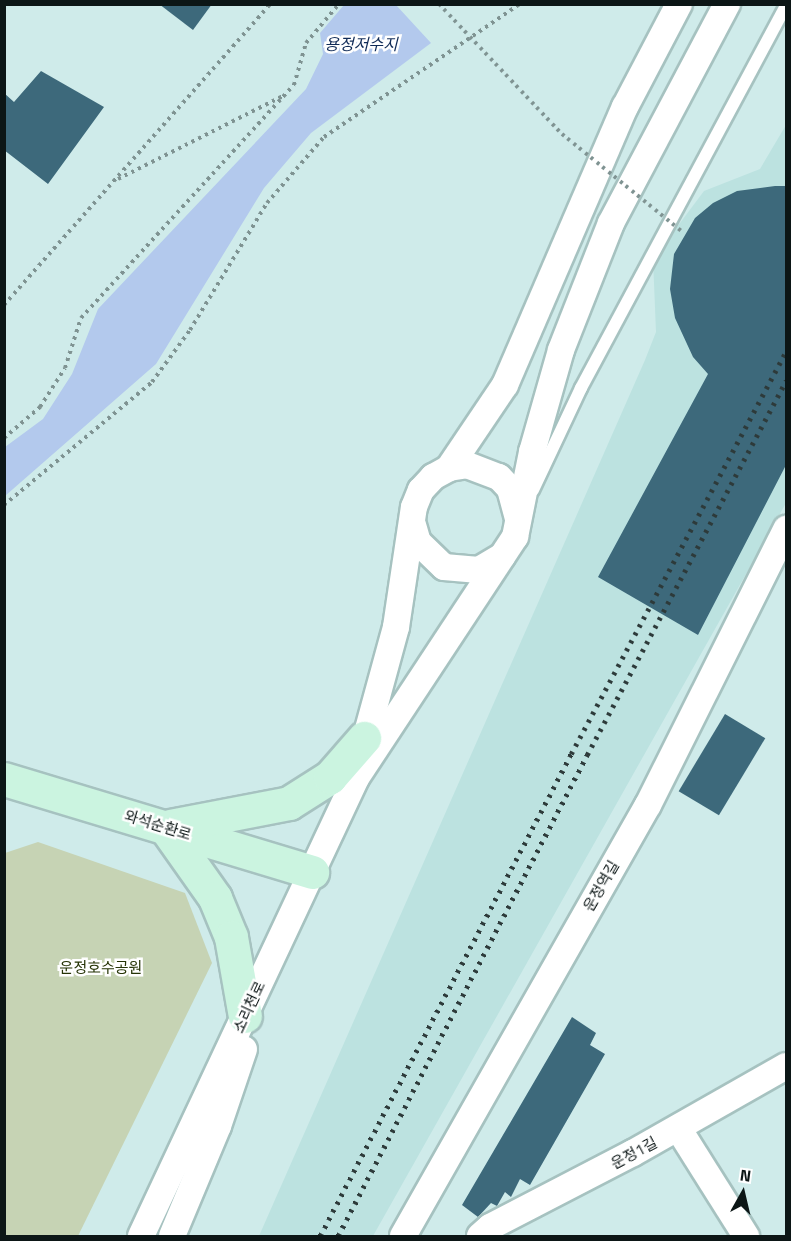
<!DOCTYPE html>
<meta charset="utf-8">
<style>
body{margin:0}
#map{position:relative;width:791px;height:1241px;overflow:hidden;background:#cfebea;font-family:"Titillium Web","Noto Sans KR",sans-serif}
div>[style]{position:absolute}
.built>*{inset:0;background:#bce2e0}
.green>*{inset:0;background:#c6d3b4}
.water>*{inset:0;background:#b3c9ed}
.building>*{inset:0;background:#3d697b;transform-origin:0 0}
.path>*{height:4px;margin-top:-2px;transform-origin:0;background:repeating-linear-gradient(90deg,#7f9392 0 3px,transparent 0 7.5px)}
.roads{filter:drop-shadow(2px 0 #a6c2c0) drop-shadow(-2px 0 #a6c2c0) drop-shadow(0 2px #a6c2c0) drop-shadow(0 -2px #a6c2c0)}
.lane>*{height:12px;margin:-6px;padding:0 6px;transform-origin:6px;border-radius:6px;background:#fff}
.street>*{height:26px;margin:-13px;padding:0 13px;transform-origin:13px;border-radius:13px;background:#fff}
.secondary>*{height:33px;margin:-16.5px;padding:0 16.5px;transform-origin:16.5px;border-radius:16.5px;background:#cbf4e0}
.rail>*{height:4.5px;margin-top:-2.25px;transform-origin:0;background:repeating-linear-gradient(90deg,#2d3a3a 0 3px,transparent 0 9px)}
.path-bridge>*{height:4px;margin-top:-2px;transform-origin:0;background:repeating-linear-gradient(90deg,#7f9392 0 3px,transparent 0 7.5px)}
span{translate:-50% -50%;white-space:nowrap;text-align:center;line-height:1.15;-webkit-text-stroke:5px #fff;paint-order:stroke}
.street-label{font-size:15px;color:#0c1616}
.park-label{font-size:15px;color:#263406}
.water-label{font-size:16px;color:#102b57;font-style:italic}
.frame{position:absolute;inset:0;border:6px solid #0c1616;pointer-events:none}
.north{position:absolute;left:713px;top:1163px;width:60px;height:60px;-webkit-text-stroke:4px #fff;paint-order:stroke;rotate:8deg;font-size:16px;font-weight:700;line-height:24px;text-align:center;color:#0c1616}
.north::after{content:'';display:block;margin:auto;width:21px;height:27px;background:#0c1616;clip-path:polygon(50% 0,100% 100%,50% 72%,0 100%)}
</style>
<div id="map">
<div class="built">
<div style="clip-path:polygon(786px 125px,786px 503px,373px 1236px,259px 1236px,645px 360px,656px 332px,653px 259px,704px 191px,760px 169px)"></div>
</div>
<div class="green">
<div style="clip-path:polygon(38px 842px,185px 893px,212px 963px,78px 1236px,5px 1236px,5px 853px)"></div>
</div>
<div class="water">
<div style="clip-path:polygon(344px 5px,396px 5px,431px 43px,311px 133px,264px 188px,156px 364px,5px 496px,5px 447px,43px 419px,72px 374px,98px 309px,306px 89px,323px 54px,320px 33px)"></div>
</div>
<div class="building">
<div style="clip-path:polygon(159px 4px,212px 4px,193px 30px)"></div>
<div style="clip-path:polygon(41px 71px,104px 107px,48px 184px,4px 150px,4px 93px,14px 102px)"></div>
<div style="clip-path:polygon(775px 186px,786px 186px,786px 465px,698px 635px,598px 577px,708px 374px,693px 357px,675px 318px,670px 289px,674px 254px,695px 218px,713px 203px,737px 191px)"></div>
<div style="left:725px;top:714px;width:47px;height:90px;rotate:31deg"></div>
<div style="clip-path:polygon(572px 1017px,596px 1033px,590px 1045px,605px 1054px,530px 1185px,520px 1179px,511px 1197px,505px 1192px,497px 1206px,491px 1203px,478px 1217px,462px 1205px)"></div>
</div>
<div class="path">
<div style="left:118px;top:179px;width:185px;rotate:-26.7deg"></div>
<div style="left:4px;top:305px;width:402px;rotate:-48.5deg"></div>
<div style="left:4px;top:438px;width:48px;rotate:-40.7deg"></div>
<div style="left:40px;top:407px;width:46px;rotate:-57.3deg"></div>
<div style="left:65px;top:368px;width:52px;rotate:-72.3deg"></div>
<div style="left:81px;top:318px;width:316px;rotate:-47.6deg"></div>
<div style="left:294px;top:85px;width:44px;rotate:-74.1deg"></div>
<div style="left:306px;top:43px;width:51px;rotate:-49.8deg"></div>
<div style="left:4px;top:505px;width:192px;rotate:-39.7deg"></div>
<div style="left:152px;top:382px;width:64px;rotate:-53.8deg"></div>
<div style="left:190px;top:330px;width:149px;rotate:-58.8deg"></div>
<div style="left:267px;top:203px;width:87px;rotate:-49.2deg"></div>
<div style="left:324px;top:137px;width:237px;rotate:-34.2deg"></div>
<div style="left:4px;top:853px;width:6px;rotate:90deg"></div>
</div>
<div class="roads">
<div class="lane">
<div style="left:533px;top:490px;width:113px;rotate:-64.8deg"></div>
<div style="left:581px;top:388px;width:434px;rotate:-61.8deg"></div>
</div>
<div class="street">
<div style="left:449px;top:468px;width:18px;rotate:-9deg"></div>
<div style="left:467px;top:465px;width:34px;rotate:21deg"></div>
<div style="left:499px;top:477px;width:16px;rotate:47deg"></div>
<div style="left:510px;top:489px;width:30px;rotate:75deg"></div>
<div style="left:413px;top:525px;width:18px;rotate:74deg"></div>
<div style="left:418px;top:542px;width:36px;rotate:44deg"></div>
<div style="left:444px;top:567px;width:35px;rotate:5deg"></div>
<div style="left:479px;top:570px;width:27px;rotate:-31deg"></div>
<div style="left:361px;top:755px;width:133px;rotate:-74.7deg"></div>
<div style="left:396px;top:627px;width:121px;rotate:-81.5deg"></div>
<div style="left:414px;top:507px;width:18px;rotate:-68deg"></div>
<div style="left:421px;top:490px;width:18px;rotate:-47deg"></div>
<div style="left:433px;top:477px;width:18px;rotate:-29deg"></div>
<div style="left:449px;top:468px;width:100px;rotate:-56deg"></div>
<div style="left:505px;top:385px;width:303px;rotate:-66.7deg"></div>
<div style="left:625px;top:107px;width:116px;rotate:-62.3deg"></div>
<div style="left:678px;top:1128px;width:128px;rotate:57.8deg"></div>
<div style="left:141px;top:1236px;width:506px;rotate:-64.85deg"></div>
<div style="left:356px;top:778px;width:289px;rotate:-56.6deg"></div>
<div style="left:515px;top:537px;width:87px;rotate:-78.7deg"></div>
<div style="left:532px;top:452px;width:106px;rotate:-74.1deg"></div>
<div style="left:561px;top:350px;width:136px;rotate:-68.5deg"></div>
<div style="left:611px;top:223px;width:248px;rotate:-62.1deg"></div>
<div style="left:172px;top:1236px;width:119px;rotate:-67.3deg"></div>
<div style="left:218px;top:1126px;width:81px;rotate:-71.3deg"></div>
<div style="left:403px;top:1236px;width:496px;rotate:-60.4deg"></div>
<div style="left:648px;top:805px;width:309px;rotate:-63.4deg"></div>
<div style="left:480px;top:1236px;width:13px;rotate:-42deg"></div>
<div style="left:490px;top:1227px;width:161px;rotate:-27.4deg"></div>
<div style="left:633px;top:1153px;width:176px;rotate:-29.6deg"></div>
</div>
<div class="secondary">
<div style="left:4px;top:779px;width:322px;rotate:16.8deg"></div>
<div style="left:170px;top:826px;width:121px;rotate:-10.9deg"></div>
<div style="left:289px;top:803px;width:49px;rotate:-32.4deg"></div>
<div style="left:330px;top:777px;width:52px;rotate:-48.9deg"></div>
<div style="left:165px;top:827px;width:87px;rotate:54.8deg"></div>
<div style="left:215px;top:898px;width:42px;rotate:67.7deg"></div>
<div style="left:231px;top:937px;width:80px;rotate:80deg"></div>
</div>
</div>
<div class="rail">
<div style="left:320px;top:1236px;width:543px;rotate:-62.49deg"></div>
<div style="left:571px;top:754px;width:457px;rotate:-61.9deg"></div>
<div style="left:338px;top:1236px;width:542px;rotate:-62.63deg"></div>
<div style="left:587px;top:755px;width:424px;rotate:-62deg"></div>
</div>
<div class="path-bridge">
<div style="left:439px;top:4px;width:179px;rotate:46.6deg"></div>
<div style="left:562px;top:134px;width:157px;rotate:39.1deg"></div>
</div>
<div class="street-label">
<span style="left:158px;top:825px;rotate:17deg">와석순환로</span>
<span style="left:601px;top:886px;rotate:-60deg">운정역길</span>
<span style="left:249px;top:1007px;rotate:-65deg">소리천로</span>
<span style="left:634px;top:1153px;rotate:-28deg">운정1길</span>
</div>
<div class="park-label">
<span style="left:101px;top:968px">운정호수공원</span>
</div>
<div class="water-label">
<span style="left:361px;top:44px">용정저수지</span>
</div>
<div class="frame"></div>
<div class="north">N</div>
</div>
